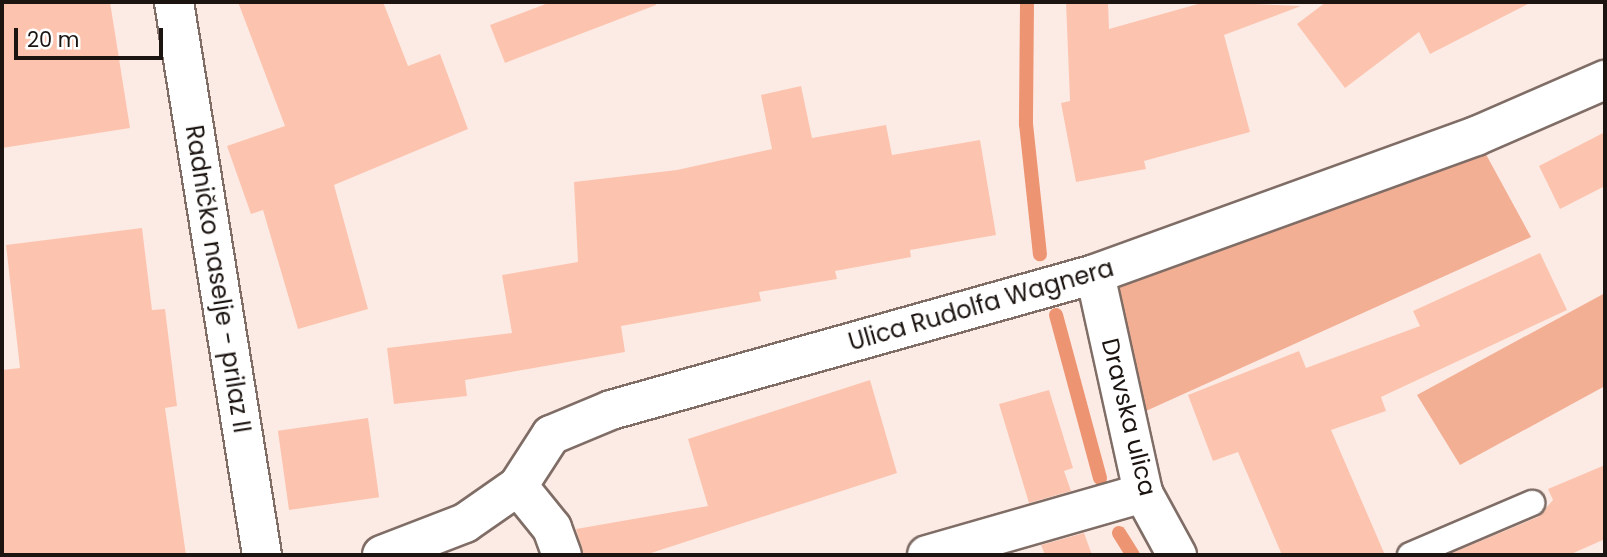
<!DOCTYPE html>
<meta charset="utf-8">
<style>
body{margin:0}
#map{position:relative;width:1607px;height:557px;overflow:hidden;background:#fcebe5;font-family:Poppins,sans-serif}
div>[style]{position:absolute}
.green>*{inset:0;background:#f3af94}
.stream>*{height:14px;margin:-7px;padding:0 7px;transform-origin:7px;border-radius:7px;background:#ed9472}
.building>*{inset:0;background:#fcc4af;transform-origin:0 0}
.roads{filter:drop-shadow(2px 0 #7f6d66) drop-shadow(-2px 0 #7f6d66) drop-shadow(0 2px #7f6d66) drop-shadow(0 -2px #7f6d66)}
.service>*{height:24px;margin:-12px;padding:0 12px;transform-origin:12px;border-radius:12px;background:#fff}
.minor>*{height:38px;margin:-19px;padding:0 19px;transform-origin:19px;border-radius:19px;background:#fff}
span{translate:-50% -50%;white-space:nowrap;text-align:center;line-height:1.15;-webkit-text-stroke:5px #fff;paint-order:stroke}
.street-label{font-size:24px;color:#1b1411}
.frame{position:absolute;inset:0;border:4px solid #1b1411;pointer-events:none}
.scale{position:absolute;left:14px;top:28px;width:149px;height:32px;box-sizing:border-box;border:4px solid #1b1411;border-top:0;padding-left:9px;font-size:21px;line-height:24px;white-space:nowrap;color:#1b1411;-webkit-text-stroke:5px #fff;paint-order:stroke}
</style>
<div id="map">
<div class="green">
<div style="clip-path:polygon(1476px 136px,1531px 237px,1126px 420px,1095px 274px)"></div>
<div style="clip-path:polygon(1605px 293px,1605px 386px,1460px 465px,1417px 395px)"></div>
</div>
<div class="stream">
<div style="left:1027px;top:2px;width:122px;rotate:90.5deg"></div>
<div style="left:1026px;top:124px;width:131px;rotate:83.9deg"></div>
<div style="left:1056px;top:315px;width:169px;rotate:74.9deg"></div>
<div style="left:1119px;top:533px;width:26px;rotate:58deg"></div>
</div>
<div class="building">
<div style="clip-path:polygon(2px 2px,110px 2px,130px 128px,2px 148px)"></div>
<div style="clip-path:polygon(238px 2px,383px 2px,408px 66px,440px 54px,468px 129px,334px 185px,368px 309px,298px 329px,263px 210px,251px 214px,227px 146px,285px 126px)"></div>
<div style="clip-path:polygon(551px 2px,655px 2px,656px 5px,505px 63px,490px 25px)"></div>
<div style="clip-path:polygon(1066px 2px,1108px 2px,1109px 29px,1205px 2px,1301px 6px,1224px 35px,1250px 132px,1144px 161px,1146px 169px,1076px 182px,1061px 103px,1070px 101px)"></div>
<div style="clip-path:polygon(1326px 2px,1532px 2px,1430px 54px,1419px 32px,1345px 88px,1297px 24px)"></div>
<div style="clip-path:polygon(801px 86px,812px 138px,886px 125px,892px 155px,980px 140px,996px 235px,910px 250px,911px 257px,835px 271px,837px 279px,759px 292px,761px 301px,621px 326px,625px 352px,465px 380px,467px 396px,394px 404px,387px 348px,512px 333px,502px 275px,578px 262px,574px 182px,677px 170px,772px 149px,761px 95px)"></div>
<div style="clip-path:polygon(1605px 132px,1605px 186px,1560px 209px,1539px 166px)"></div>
<div style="clip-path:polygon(142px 228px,152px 310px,165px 309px,177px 406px,165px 408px,186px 555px,2px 555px,2px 370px,20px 368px,6px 245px)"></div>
<div style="clip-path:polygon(1540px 253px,1567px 310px,1381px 397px,1386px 411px,1331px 430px,1385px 555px,1282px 555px,1238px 452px,1213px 461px,1188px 395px,1299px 351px,1306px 368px,1420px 326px,1413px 311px)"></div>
<div style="clip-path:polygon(870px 380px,897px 473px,645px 555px,583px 555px,576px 529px,708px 506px,688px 439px)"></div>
<div style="clip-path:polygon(1049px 390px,1073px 468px,1064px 471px,1071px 491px,1029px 503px,999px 404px)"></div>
<div style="left:368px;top:418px;width:80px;height:91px;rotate:82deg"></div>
<div style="clip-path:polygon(1605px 465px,1605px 539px,1569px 555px,1447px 555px,1538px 517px,1553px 500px,1548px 489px)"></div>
<div style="clip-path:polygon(1084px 533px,1092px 555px,1045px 555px,1041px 545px)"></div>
</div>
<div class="roads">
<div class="service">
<div style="left:1410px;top:555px;width:133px;rotate:-23.1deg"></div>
</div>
<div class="minor">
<div style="left:174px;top:2px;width:560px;rotate:80.96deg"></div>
<div style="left:1095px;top:274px;width:224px;rotate:77.6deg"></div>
<div style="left:1143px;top:493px;width:71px;rotate:61.3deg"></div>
<div style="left:518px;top:486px;width:54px;rotate:51deg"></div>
<div style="left:552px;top:528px;width:29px;rotate:70deg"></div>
<div style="left:382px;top:555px;width:89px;rotate:-21.1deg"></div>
<div style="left:465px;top:523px;width:65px;rotate:-34.9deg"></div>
<div style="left:518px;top:486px;width:61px;rotate:-57.1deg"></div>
<div style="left:551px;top:435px;width:65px;rotate:-22.6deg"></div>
<div style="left:611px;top:410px;width:503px;rotate:-15.69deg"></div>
<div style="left:1095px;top:274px;width:405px;rotate:-19.9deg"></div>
<div style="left:1476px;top:136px;width:141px;rotate:-23.5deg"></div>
<div style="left:927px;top:555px;width:225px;rotate:-16deg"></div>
</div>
</div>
<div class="street-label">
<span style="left:218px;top:279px;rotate:81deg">Radničko naselje - prilaz II</span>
<span style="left:981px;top:305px;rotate:-16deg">Ulica Rudolfa Wagnera</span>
<span style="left:1129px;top:417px;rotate:76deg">Dravska ulica</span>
</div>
<div class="frame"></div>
<div class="scale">20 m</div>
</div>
